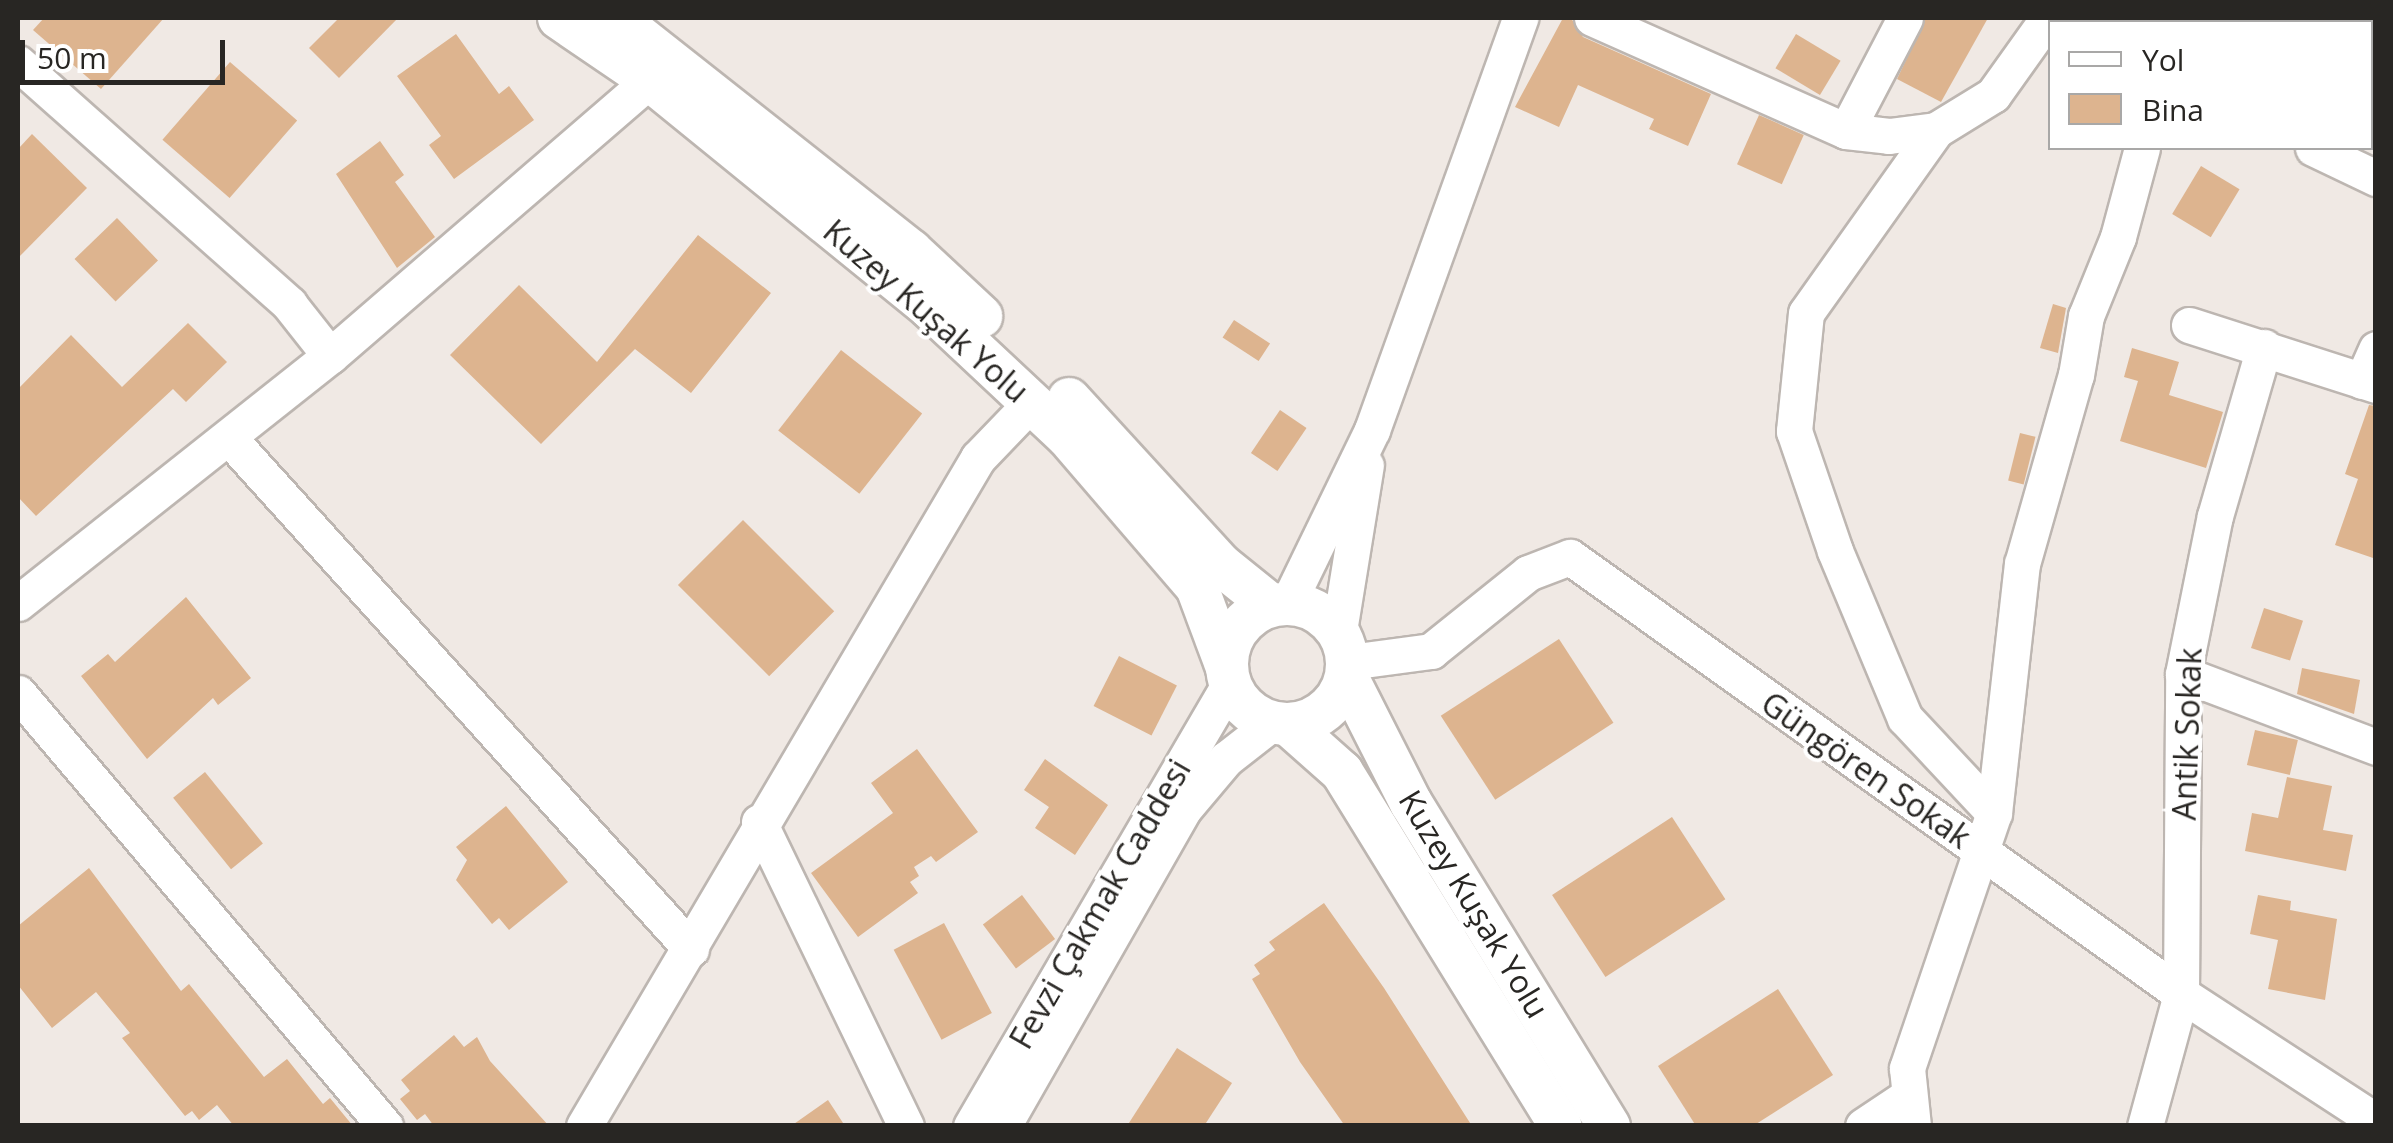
<!DOCTYPE html>
<meta charset="utf-8">
<style>
body{margin:0}
#map{position:relative;width:2393px;height:1143px;overflow:hidden;background:#f0e9e4;font-family:"Open Sans",sans-serif}
div>[style]{position:absolute}
.building>*{inset:0;background:#ddb48f;transform-origin:0 0}
.roads{filter:drop-shadow(2px 0 #bdb6b1) drop-shadow(-2px 0 #bdb6b1) drop-shadow(0 2px #bdb6b1) drop-shadow(0 -2px #bdb6b1)}
.minor>*{height:35px;margin:-17.5px;padding:0 17.5px;transform-origin:17.5px;border-radius:17.5px;background:#fff}
.major>*{height:42px;margin:-21px;padding:0 21px;transform-origin:21px;border-radius:21px;background:#fff}
.major>.ring{margin:-21px;padding:0;box-sizing:content-box;background:none;border:42px solid #fff;border-radius:50%}
span{translate:-50% -50%;white-space:nowrap;text-align:center;line-height:1.15;-webkit-text-stroke:8px #fff;paint-order:stroke}
.street-label{font-size:32px;color:#282623}
.frame{position:absolute;inset:0;border:20px solid #282623;pointer-events:none}
.legend{position:absolute;left:2048px;top:20px;width:325px;height:130px;box-sizing:border-box;background:#fff;border:2px solid #a9a8a7;margin:0;padding:12px 18px;list-style:none;font-size:30px;color:#282623}
.legend li{display:flex;align-items:center;gap:20px;height:50px}
.legend b{width:50px;border:2px solid #a9a8a7}
.scale{position:absolute;left:20px;top:40px;width:205px;height:45px;box-sizing:border-box;border:5px solid #282623;border-top:0;padding-left:12px;font-size:30px;line-height:35px;white-space:nowrap;color:#282623;-webkit-text-stroke:8px #fff;paint-order:stroke}
</style>
<div id="map">
<div class="building">
<div style="clip-path:polygon(44px 18px,164px 18px,101px 89px,33px 30px)"></div>
<div style="clip-path:polygon(339px 18px,398px 18px,339px 78px,309px 48px)"></div>
<div style="clip-path:polygon(1563px 18px,1571px 18px,1583px 37px,1711px 94px,1688px 146px,1649px 129px,1654px 119px,1578px 85px,1559px 127px,1515px 107px)"></div>
<div style="clip-path:polygon(1926px 18px,1988px 18px,1941px 102px,1897px 79px)"></div>
<div style="clip-path:polygon(456px 34px,499px 94px,509px 86px,534px 120px,454px 179px,429px 145px,441px 136px,397px 76px)"></div>
<div style="left:1796px;top:34px;width:52px;height:40px;rotate:31deg"></div>
<div style="left:230px;top:62px;width:89px;height:103px;rotate:41deg"></div>
<div style="left:1759px;top:115px;width:49px;height:54px;rotate:24deg"></div>
<div style="clip-path:polygon(32px 134px,87px 188px,18px 258px,18px 149px)"></div>
<div style="clip-path:polygon(380px 141px,404px 175px,395px 182px,435px 237px,397px 268px,336px 174px)"></div>
<div style="left:2201px;top:166px;width:45px;height:56px;rotate:31deg"></div>
<div style="left:117px;top:218px;width:59px;height:59px;rotate:46deg"></div>
<div style="clip-path:polygon(698px 235px,771px 293px,691px 393px,635px 349px,541px 444px,450px 355px,519px 285px,597px 362px)"></div>
<div style="clip-path:polygon(2053px 304px,2066px 308px,2058px 353px,2040px 348px)"></div>
<div style="left:1234px;top:320px;width:43px;height:21px;rotate:33deg"></div>
<div style="clip-path:polygon(188px 323px,227px 362px,186px 402px,173px 389px,36px 516px,18px 497px,18px 389px,71px 335px,122px 387px)"></div>
<div style="clip-path:polygon(2132px 348px,2179px 362px,2169px 395px,2223px 412px,2206px 468px,2120px 441px,2138px 381px,2124px 377px)"></div>
<div style="left:841px;top:350px;width:103px;height:102px;rotate:38deg"></div>
<div style="clip-path:polygon(2369px 405px,2376px 406px,2376px 559px,2335px 545px,2358px 479px,2345px 474px)"></div>
<div style="left:1280px;top:410px;width:32px;height:52px;rotate:34deg"></div>
<div style="left:2020px;top:433px;width:16px;height:49px;rotate:14deg"></div>
<div style="left:743px;top:520px;width:129px;height:92px;rotate:45deg"></div>
<div style="clip-path:polygon(186px 597px,251px 678px,218px 705px,213px 698px,147px 759px,81px 676px,108px 654px,115px 662px)"></div>
<div style="left:2264px;top:608px;width:41px;height:42px;rotate:18deg"></div>
<div style="left:1559px;top:639px;width:100px;height:141px;rotate:57deg"></div>
<div style="left:1119px;top:656px;width:65px;height:56px;rotate:27deg"></div>
<div style="clip-path:polygon(2302px 668px,2360px 680px,2354px 714px,2297px 694px)"></div>
<div style="left:2255px;top:730px;width:44px;height:36px;rotate:13deg"></div>
<div style="clip-path:polygon(917px 749px,978px 832px,936px 862px,931px 856px,914px 867px,919px 876px,910px 882px,918px 893px,858px 937px,811px 873px,893px 813px,871px 783px)"></div>
<div style="clip-path:polygon(1045px 759px,1108px 805px,1075px 855px,1035px 828px,1049px 807px,1024px 790px)"></div>
<div style="left:205px;top:772px;width:92px;height:41px;rotate:51deg"></div>
<div style="clip-path:polygon(2287px 777px,2332px 786px,2323px 830px,2353px 835px,2346px 871px,2245px 851px,2252px 813px,2278px 818px)"></div>
<div style="clip-path:polygon(506px 806px,568px 882px,509px 930px,499px 918px,492px 924px,456px 880px,467px 860px,456px 847px)"></div>
<div style="left:1672px;top:817px;width:98px;height:143px;rotate:57deg"></div>
<div style="clip-path:polygon(89px 868px,181px 991px,189px 984px,264px 1077px,287px 1059px,323px 1104px,330px 1098px,353px 1126px,234px 1126px,217px 1105px,199px 1120px,192px 1111px,185px 1116px,122px 1038px,130px 1033px,96px 992px,52px 1028px,18px 985px,18px 926px)"></div>
<div style="left:1022px;top:895px;width:55px;height:49px;rotate:53deg"></div>
<div style="clip-path:polygon(2258px 895px,2291px 901px,2290px 910px,2337px 919px,2325px 1000px,2268px 989px,2278px 940px,2250px 934px)"></div>
<div style="clip-path:polygon(1324px 903px,1384px 988px,1472px 1126px,1345px 1126px,1300px 1062px,1252px 979px,1260px 974px,1254px 965px,1275px 950px,1269px 942px)"></div>
<div style="left:944px;top:923px;width:102px;height:57px;rotate:62deg"></div>
<div style="clip-path:polygon(1778px 989px,1833px 1075px,1753px 1126px,1696px 1126px,1658px 1066px)"></div>
<div style="clip-path:polygon(454px 1035px,464px 1047px,477px 1037px,490px 1061px,549px 1126px,434px 1126px,425px 1114px,417px 1120px,400px 1099px,410px 1091px,401px 1080px)"></div>
<div style="clip-path:polygon(1177px 1048px,1232px 1083px,1204px 1126px,1127px 1126px)"></div>
<div style="clip-path:polygon(828px 1100px,845px 1126px,791px 1126px)"></div>
</div>
<div class="roads">
<div class="minor">
<div style="left:1592px;top:18px;width:278px;rotate:24deg"></div>
<div style="left:1846px;top:131px;width:43px;rotate:6.6deg"></div>
<div style="left:1889px;top:136px;width:47px;rotate:-7.3deg"></div>
<div style="left:1936px;top:130px;width:67px;rotate:-31.6deg"></div>
<div style="left:1993px;top:95px;width:95px;rotate:-54.5deg"></div>
<div style="left:2197px;top:22px;width:4px;rotate:-63deg"></div>
<div style="left:18px;top:63px;width:363px;rotate:41.6deg"></div>
<div style="left:289px;top:304px;width:66px;rotate:51.7deg"></div>
<div style="left:1936px;top:130px;width:224px;rotate:125.4deg"></div>
<div style="left:1806px;top:313px;width:119px;rotate:95.8deg"></div>
<div style="left:1794px;top:431px;width:127px;rotate:71.1deg"></div>
<div style="left:1835px;top:551px;width:181px;rotate:67.3deg"></div>
<div style="left:1905px;top:718px;width:130px;rotate:46.9deg"></div>
<div style="left:1846px;top:131px;width:127px;rotate:-62.4deg"></div>
<div style="left:2313px;top:148px;width:70px;rotate:25.5deg"></div>
<div style="left:2189px;top:325px;width:196px;rotate:17.8deg"></div>
<div style="left:2362px;top:381px;width:35px;rotate:-66deg"></div>
<div style="left:229px;top:438px;width:689px;rotate:47.88deg"></div>
<div style="left:18px;top:603px;width:398px;rotate:-38.4deg"></div>
<div style="left:330px;top:356px;width:445px;rotate:-40.8deg"></div>
<div style="left:1288px;top:603px;width:192px;rotate:-64.1deg"></div>
<div style="left:1372px;top:430px;width:438px;rotate:-70.2deg"></div>
<div style="left:1339px;top:631px;width:168px;rotate:-80.8deg"></div>
<div style="left:1349px;top:662px;width:83px;rotate:-7.6deg"></div>
<div style="left:1431px;top:651px;width:124px;rotate:-38.8deg"></div>
<div style="left:1528px;top:573px;width:45px;rotate:-20.9deg"></div>
<div style="left:1570px;top:557px;width:751px;rotate:35.57deg"></div>
<div style="left:2181px;top:994px;width:233px;rotate:33.1deg"></div>
<div style="left:2183px;top:674px;width:206px;rotate:20.7deg"></div>
<div style="left:18px;top:693px;width:568px;rotate:49.72deg"></div>
<div style="left:759px;top:822px;width:338px;rotate:64.2deg"></div>
<div style="left:584px;top:1126px;width:776px;rotate:-59.47deg"></div>
<div style="left:978px;top:458px;width:76px;rotate:-46.1deg"></div>
<div style="left:971px;top:1126px;width:513px;rotate:-59.69deg"></div>
<div style="left:1003px;top:1126px;width:364px;rotate:-60.3deg"></div>
<div style="left:1183px;top:810px;width:67px;rotate:-49.9deg"></div>
<div style="left:1226px;top:759px;width:58px;rotate:-38deg"></div>
<div style="left:1863px;top:1126px;width:50px;rotate:-33.7deg"></div>
<div style="left:1913px;top:1126px;width:58px;rotate:-95.9deg"></div>
<div style="left:1907px;top:1068px;width:269px;rotate:-71.2deg"></div>
<div style="left:1994px;top:813px;width:251px;rotate:-83.6deg"></div>
<div style="left:2022px;top:564px;width:197px;rotate:-74.1deg"></div>
<div style="left:2076px;top:375px;width:60px;rotate:-80.4deg"></div>
<div style="left:2086px;top:316px;width:85px;rotate:-67.9deg"></div>
<div style="left:2118px;top:237px;width:92px;rotate:-74.9deg"></div>
<div style="left:2145px;top:1126px;width:137px;rotate:-74.7deg"></div>
<div style="left:2181px;top:994px;width:320px;rotate:-89.6deg"></div>
<div style="left:2183px;top:674px;width:161px;rotate:-78.6deg"></div>
<div style="left:2215px;top:516px;width:176px;rotate:-73.8deg"></div>
</div>
<div class="major">
<div style="left:559px;top:18px;width:110px;rotate:34.3deg"></div>
<div style="left:650px;top:80px;width:360px;rotate:39.1deg"></div>
<div style="left:929px;top:307px;width:189px;rotate:43.1deg"></div>
<div style="left:1067px;top:436px;width:199px;rotate:49.3deg"></div>
<div style="left:1197px;top:587px;width:83px;rotate:69.6deg"></div>
<div style="left:616px;top:18px;width:376px;rotate:38.3deg"></div>
<div style="left:911px;top:251px;width:96px;rotate:42.9deg"></div>
<div style="left:1069px;top:399px;width:225px;rotate:47.5deg"></div>
<div style="left:1221px;top:565px;width:64px;rotate:38.7deg"></div>
<div class="ring" style="left:1227px;top:604px;width:78px;height:78px"></div>
<div style="left:1347px;top:677px;width:141px;rotate:63.1deg"></div>
<div style="left:1411px;top:803px;width:379px;rotate:58.5deg"></div>
<div style="left:1289px;top:725px;width:71px;rotate:41.6deg"></div>
<div style="left:1342px;top:772px;width:416px;rotate:58.3deg"></div>
</div>
</div>
<div class="street-label">
<span style="left:926px;top:311px;rotate:41deg">Kuzey Kuşak Yolu</span>
<span style="left:2187px;top:734px;rotate:-88deg">Antik Sokak</span>
<span style="left:1866px;top:770px;rotate:35deg">Güngören Sokak</span>
<span style="left:1100px;top:904px;rotate:-60deg">Fevzi Çakmak Caddesi</span>
<span style="left:1474px;top:904px;rotate:59deg">Kuzey Kuşak Yolu</span>
</div>
<div class="frame"></div>
<ul class="legend">
<li><b style="height:12px;background:#fff"></b>Yol</li>
<li><b style="height:28px;background:#ddb48f"></b>Bina</li>
</ul>
<div class="scale">50 m</div>
</div>
